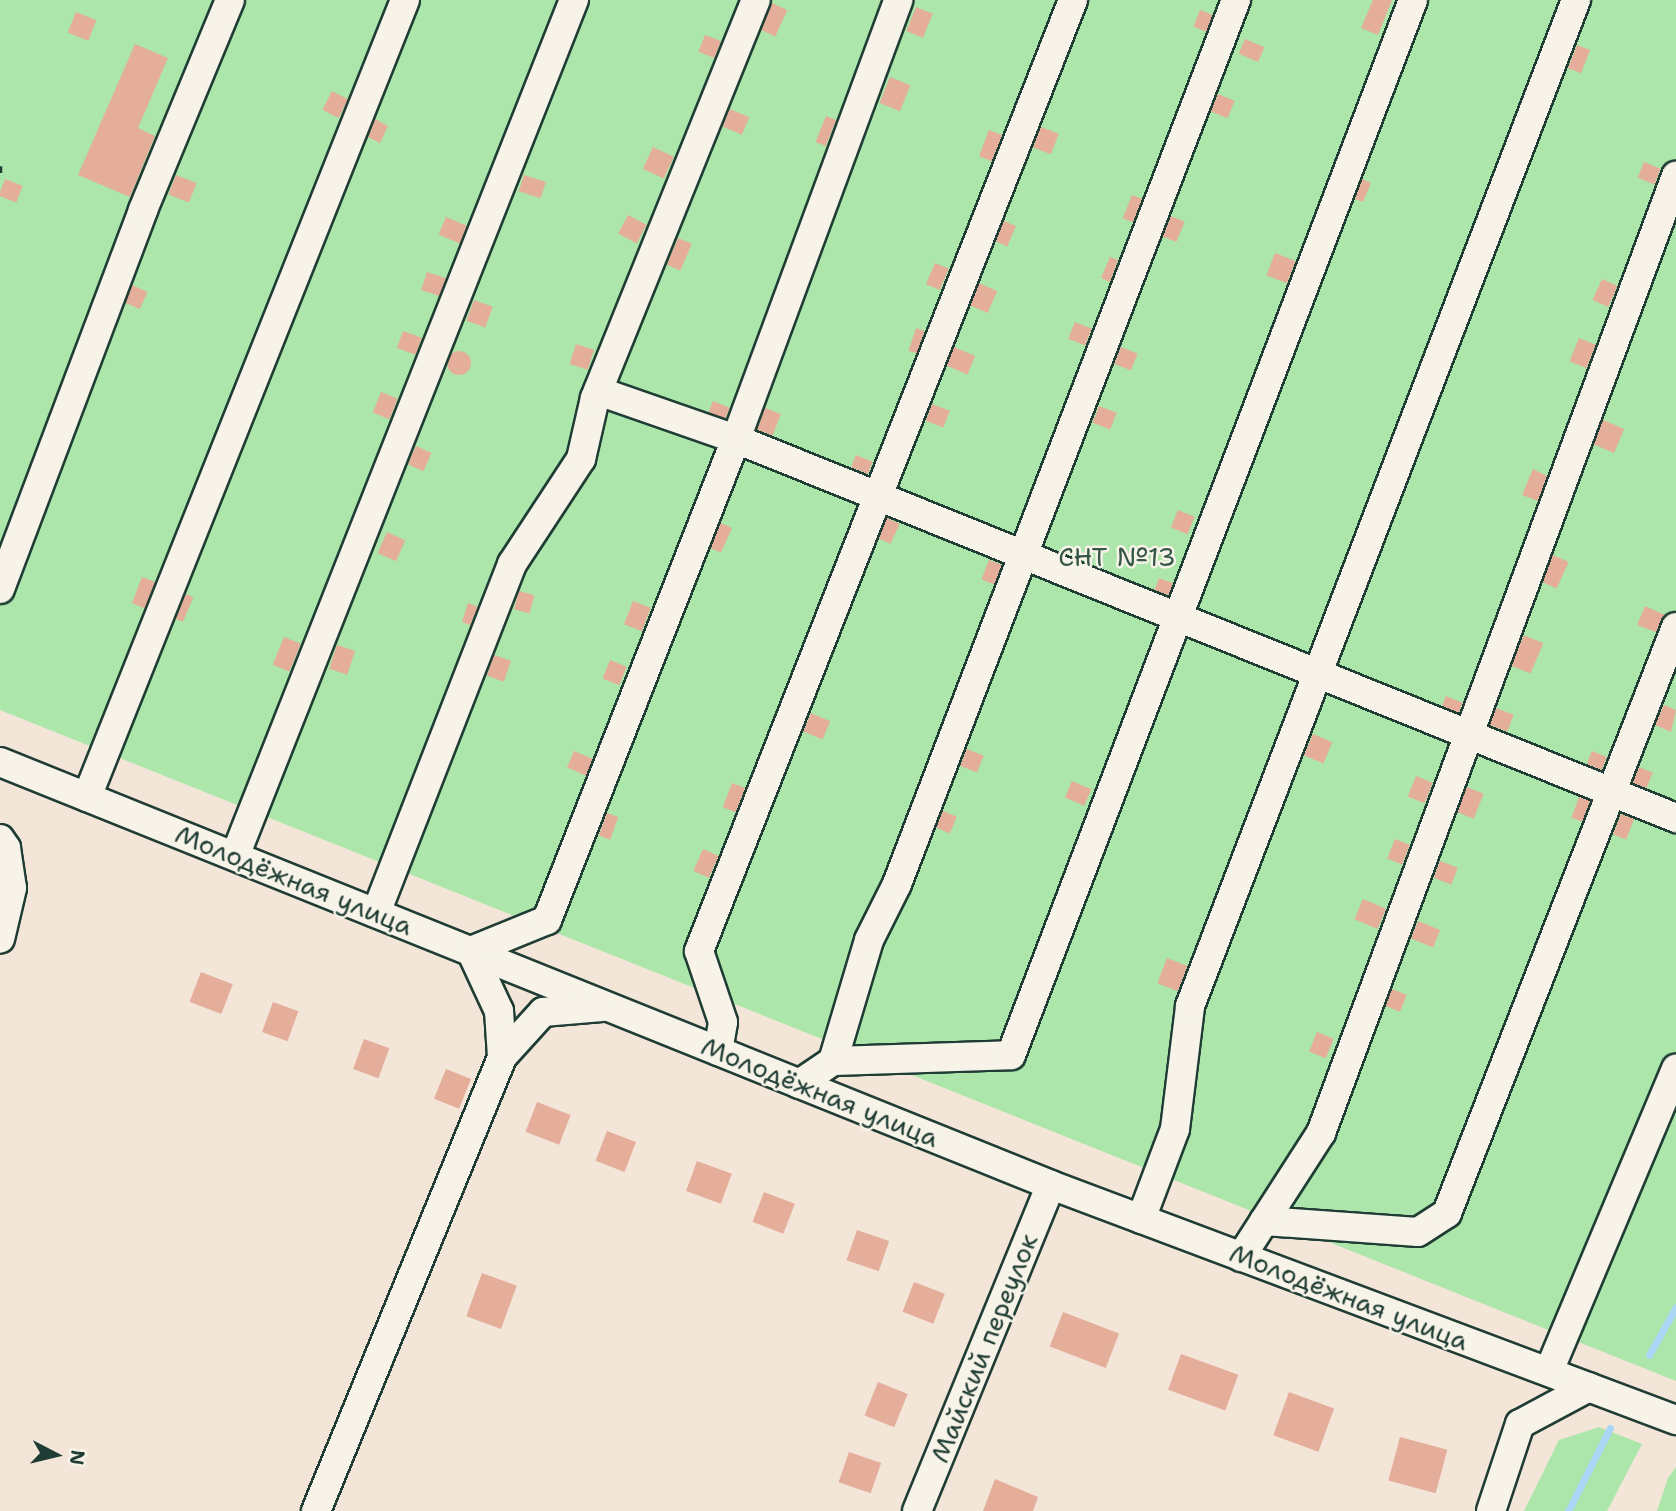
<!DOCTYPE html>
<meta charset="utf-8">
<style>
body{margin:0}
#map{position:relative;width:1676px;height:1511px;overflow:hidden;background:#f3e5d8;font-family:"Shantell Sans",sans-serif}
div>[style]{position:absolute}
.green>*{inset:0;background:#ace6ab}
.stream>*{height:7px;margin:-3.5px;padding:0 3.5px;transform-origin:3.5px;border-radius:3.5px;background:#aad7f6}
.building>*{inset:0;background:#e4ae9a;transform-origin:0 0}
.round{border-radius:50%}
.path>*{height:4.5px;margin-top:-2.25px;transform-origin:0;background:repeating-linear-gradient(90deg,#1f3d34 0 7px,transparent 0 12px)}
.roads{filter:drop-shadow(2px 0 #1f3d34) drop-shadow(-2px 0 #1f3d34) drop-shadow(0 2px #1f3d34) drop-shadow(0 -2px #1f3d34)}
.minor>*{height:28px;margin:-14px;padding:0 14px;transform-origin:14px;border-radius:14px;background:#f7f3e8}
span{translate:-50% -50%;white-space:nowrap;text-align:center;line-height:1.15;-webkit-text-stroke:5px #f7f3e8;paint-order:stroke}
.park-label{font-size:26px;color:#345646}
.street-label{font-size:26px;color:#1f3d34}
.north{position:absolute;left:21px;top:1420px;width:70px;height:70px;-webkit-text-stroke:5px #f7f3e8;paint-order:stroke;rotate:97deg;font-size:19px;font-weight:700;line-height:28px;text-align:center;color:#1f3d34}
.north::after{content:'';display:block;margin:auto;width:24px;height:32px;background:#1f3d34;clip-path:polygon(50% 0,100% 100%,50% 72%,0 100%)}
</style>
<div id="map">
<div class="green">
<div style="clip-path:polygon(0 0,1676px 0,1676px 1381px,0 710px)"></div>
<div style="clip-path:polygon(1599px 1427px,1642px 1444px,1607px 1511px,1524px 1511px,1559px 1440px)"></div>
<div style="clip-path:polygon(1676px 1467px,1676px 1511px,1657px 1511px,1668px 1478px)"></div>
</div>
<div class="stream">
<div style="left:1649px;top:1355px;width:55px;rotate:-60.6deg"></div>
<div style="left:1568px;top:1511px;width:93px;rotate:-63.2deg"></div>
</div>
<div class="building">
<div style="clip-path:polygon(1373px 0,1392px 0,1378px 35px,1361px 28px)"></div>
<div style="left:772px;top:3px;width:17px;height:29px;rotate:25deg"></div>
<div style="left:916px;top:7px;width:18px;height:26px;rotate:22deg"></div>
<div style="left:1200px;top:10px;width:14px;height:18px;rotate:21deg"></div>
<div style="left:76px;top:12px;width:22px;height:22px;rotate:22deg"></div>
<div style="left:705px;top:35px;width:17px;height:18px;rotate:21deg"></div>
<div style="left:1245px;top:39px;width:21px;height:16px;rotate:23deg"></div>
<div style="clip-path:polygon(135px 44px,168px 58px,138px 128px,155px 136px,130px 197px,78px 175px)"></div>
<div style="left:1577px;top:45px;width:14px;height:25px;rotate:21deg"></div>
<div style="left:890px;top:77px;width:22px;height:28px;rotate:22deg"></div>
<div style="left:332px;top:91px;width:18px;height:21px;rotate:27deg"></div>
<div style="left:1218px;top:94px;width:18px;height:19px;rotate:22deg"></div>
<div style="left:730px;top:109px;width:21px;height:19px;rotate:23deg"></div>
<div style="left:826px;top:116px;width:11px;height:28px;rotate:22deg"></div>
<div style="clip-path:polygon(375px 119px,388px 126px,380px 143px,368px 137px)"></div>
<div style="left:1041px;top:127px;width:19px;height:22px;rotate:21deg"></div>
<div style="left:989px;top:130px;width:14px;height:28px;rotate:21deg"></div>
<div style="left:653px;top:147px;width:23px;height:24px;rotate:25deg"></div>
<div style="left:1644px;top:162px;width:18px;height:17px;rotate:22deg"></div>
<div style="left:176px;top:175px;width:22px;height:21px;rotate:21deg"></div>
<div style="left:524px;top:175px;width:23px;height:17px;rotate:18deg"></div>
<div style="left:5px;top:179px;width:19px;height:18px;rotate:21deg"></div>
<div style="clip-path:polygon(1362px 179px,1371px 183px,1363px 202px,1355px 199px)"></div>
<div style="left:1132px;top:195px;width:11px;height:25px;rotate:22deg"></div>
<div style="left:628px;top:215px;width:21px;height:21px;rotate:28deg"></div>
<div style="left:1171px;top:216px;width:15px;height:22px;rotate:23deg"></div>
<div style="left:446px;top:217px;width:23px;height:19px;rotate:23deg"></div>
<div style="left:1004px;top:221px;width:13px;height:22px;rotate:23deg"></div>
<div style="left:678px;top:238px;width:15px;height:29px;rotate:23deg"></div>
<div style="left:1275px;top:253px;width:22px;height:24px;rotate:21deg"></div>
<div style="clip-path:polygon(1110px 257px,1118px 260px,1110px 282px,1101px 278px)"></div>
<div style="left:935px;top:263px;width:15px;height:23px;rotate:23deg"></div>
<div style="left:427px;top:272px;width:20px;height:19px;rotate:18deg"></div>
<div style="left:1602px;top:279px;width:17px;height:23px;rotate:24deg"></div>
<div style="left:979px;top:283px;width:20px;height:24px;rotate:24deg"></div>
<div style="left:132px;top:285px;width:17px;height:19px;rotate:24deg"></div>
<div style="left:474px;top:300px;width:20px;height:22px;rotate:20deg"></div>
<div style="left:1075px;top:322px;width:18px;height:18px;rotate:22deg"></div>
<div style="left:916px;top:328px;width:9px;height:24px;rotate:18deg"></div>
<div style="left:403px;top:331px;width:20px;height:18px;rotate:20deg"></div>
<div style="left:1579px;top:338px;width:18px;height:25px;rotate:22deg"></div>
<div style="left:576px;top:344px;width:19px;height:21px;rotate:18deg"></div>
<div style="left:954px;top:347px;width:23px;height:20px;rotate:23deg"></div>
<div style="left:1121px;top:347px;width:18px;height:18px;rotate:22deg"></div>
<div class="round" style="left:447px;top:351px;width:24px;height:24px"></div>
<div style="left:381px;top:392px;width:18px;height:22px;rotate:22deg"></div>
<div style="left:713px;top:401px;width:18px;height:12px;rotate:22deg"></div>
<div style="left:932px;top:404px;width:19px;height:18px;rotate:21deg"></div>
<div style="left:1099px;top:406px;width:19px;height:18px;rotate:21deg"></div>
<div style="left:765px;top:408px;width:17px;height:23px;rotate:21deg"></div>
<div style="left:1603px;top:420px;width:23px;height:26px;rotate:23deg"></div>
<div style="left:416px;top:446px;width:17px;height:20px;rotate:24deg"></div>
<div style="left:856px;top:455px;width:18px;height:13px;rotate:22deg"></div>
<div style="clip-path:polygon(1533px 469px,1547px 476px,1538px 501px,1522px 495px)"></div>
<div style="left:1178px;top:510px;width:18px;height:19px;rotate:22deg"></div>
<div style="left:887px;top:518px;width:14px;height:22px;rotate:25deg"></div>
<div style="left:721px;top:523px;width:12px;height:27px;rotate:24deg"></div>
<div style="left:387px;top:532px;width:20px;height:23px;rotate:24deg"></div>
<div style="left:1553px;top:555px;width:17px;height:29px;rotate:24deg"></div>
<div style="left:989px;top:560px;width:14px;height:21px;rotate:21deg"></div>
<div style="left:142px;top:577px;width:14px;height:28px;rotate:21deg"></div>
<div style="left:1159px;top:578px;width:15px;height:13px;rotate:20deg"></div>
<div style="left:519px;top:591px;width:16px;height:19px;rotate:15deg"></div>
<div style="left:186px;top:594px;width:8px;height:27px;rotate:23deg"></div>
<div style="left:633px;top:601px;width:19px;height:25px;rotate:21deg"></div>
<div style="clip-path:polygon(468px 603px,478px 607px,470px 625px,462px 622px)"></div>
<div style="clip-path:polygon(1645px 606px,1665px 615px,1656px 632px,1637px 625px)"></div>
<div style="left:1524px;top:635px;width:21px;height:33px;rotate:23deg"></div>
<div style="left:284px;top:637px;width:18px;height:30px;rotate:22deg"></div>
<div style="left:337px;top:645px;width:19px;height:25px;rotate:18deg"></div>
<div style="left:494px;top:655px;width:18px;height:22px;rotate:19deg"></div>
<div style="left:610px;top:660px;width:18px;height:20px;rotate:22deg"></div>
<div style="left:1446px;top:696px;width:18px;height:11px;rotate:22deg"></div>
<div style="clip-path:polygon(1664px 705px,1676px 710px,1671px 732px,1655px 725px)"></div>
<div style="left:1496px;top:708px;width:19px;height:18px;rotate:21deg"></div>
<div style="left:811px;top:713px;width:21px;height:20px;rotate:23deg"></div>
<div style="left:1313px;top:734px;width:21px;height:23px;rotate:23deg"></div>
<div style="left:967px;top:749px;width:18px;height:18px;rotate:22deg"></div>
<div style="left:574px;top:751px;width:21px;height:18px;rotate:23deg"></div>
<div style="left:1592px;top:751px;width:16px;height:14px;rotate:22deg"></div>
<div style="left:1639px;top:767px;width:15px;height:17px;rotate:23deg"></div>
<div style="left:1416px;top:776px;width:18px;height:22px;rotate:22deg"></div>
<div style="left:1072px;top:781px;width:21px;height:18px;rotate:23deg"></div>
<div style="left:732px;top:783px;width:14px;height:26px;rotate:21deg"></div>
<div style="left:1467px;top:787px;width:18px;height:27px;rotate:22deg"></div>
<div style="left:1579px;top:797px;width:12px;height:22px;rotate:20deg"></div>
<div style="left:943px;top:811px;width:15px;height:18px;rotate:23deg"></div>
<div style="left:607px;top:813px;width:12px;height:24px;rotate:20deg"></div>
<div style="left:1621px;top:814px;width:14px;height:22px;rotate:21deg"></div>
<div style="left:1395px;top:839px;width:16px;height:21px;rotate:22deg"></div>
<div style="left:703px;top:849px;width:17px;height:24px;rotate:24deg"></div>
<div style="left:1440px;top:861px;width:19px;height:18px;rotate:21deg"></div>
<div style="left:1363px;top:899px;width:25px;height:22px;rotate:23deg"></div>
<div style="left:1418px;top:921px;width:24px;height:19px;rotate:22deg"></div>
<div style="left:1167px;top:958px;width:22px;height:27px;rotate:21deg"></div>
<div style="left:201px;top:972px;width:34px;height:32px;rotate:21deg"></div>
<div style="left:1392px;top:989px;width:16px;height:18px;rotate:22deg"></div>
<div style="left:273px;top:1002px;width:27px;height:32px;rotate:20deg"></div>
<div style="left:1317px;top:1032px;width:18px;height:21px;rotate:22deg"></div>
<div style="left:364px;top:1039px;width:27px;height:32px;rotate:20deg"></div>
<div style="left:446px;top:1069px;width:27px;height:32px;rotate:22deg"></div>
<div style="left:537px;top:1102px;width:36px;height:32px;rotate:21deg"></div>
<div style="left:607px;top:1131px;width:31px;height:32px;rotate:21deg"></div>
<div style="left:697px;top:1161px;width:37px;height:32px;rotate:20deg"></div>
<div style="left:764px;top:1192px;width:33px;height:32px;rotate:21deg"></div>
<div style="left:857px;top:1230px;width:34px;height:32px;rotate:19deg"></div>
<div style="left:482px;top:1273px;width:37px;height:46px;rotate:20deg"></div>
<div style="left:914px;top:1282px;width:33px;height:32px;rotate:21deg"></div>
<div style="left:1063px;top:1312px;width:60px;height:37px;rotate:21deg"></div>
<div style="left:1181px;top:1354px;width:61px;height:38px;rotate:20deg"></div>
<div style="left:878px;top:1382px;width:32px;height:36px;rotate:22deg"></div>
<div style="left:1289px;top:1392px;width:48px;height:46px;rotate:20deg"></div>
<div style="left:1400px;top:1437px;width:49px;height:45px;rotate:15deg"></div>
<div style="left:849px;top:1452px;width:34px;height:32px;rotate:19deg"></div>
<div style="clip-path:polygon(995px 1479px,1038px 1497px,1033px 1511px,983px 1511px)"></div>
</div>
<div class="path">
<div style="left:0;top:166px;width:7px;rotate:90deg"></div>
</div>
<div class="roads">
<div class="minor">
<div style="left:598px;top:391px;width:146px;rotate:19.2deg"></div>
<div style="left:736px;top:439px;width:1014px;rotate:21.96deg"></div>
<div style="left:0;top:589px;width:405px;rotate:-69.3deg"></div>
<div style="left:143px;top:210px;width:227px;rotate:-67.5deg"></div>
<div style="left:0;top:762px;width:1133px;rotate:21.92deg"></div>
<div style="left:1051px;top:1185px;width:668px;rotate:20.61deg"></div>
<div style="left:87px;top:797px;width:858px;rotate:-68.25deg"></div>
<div style="left:0;top:839px;width:11px;rotate:56deg"></div>
<div style="left:6px;top:848px;width:40px;rotate:81.5deg"></div>
<div style="left:12px;top:888px;width:52px;rotate:103.2deg"></div>
<div style="left:235px;top:856px;width:921px;rotate:-68.4deg"></div>
<div style="left:376px;top:913px;width:375px;rotate:-68.7deg"></div>
<div style="left:512px;top:564px;width:126px;rotate:-56.7deg"></div>
<div style="left:581px;top:459px;width:63px;rotate:-77.1deg"></div>
<div style="left:595px;top:398px;width:429px;rotate:-68deg"></div>
<div style="left:718px;top:1051px;width:29px;rotate:-80deg"></div>
<div style="left:723px;top:1022px;width:75px;rotate:-108.7deg"></div>
<div style="left:699px;top:951px;width:1022px;rotate:-68.53deg"></div>
<div style="left:502px;top:1057px;width:46px;rotate:-93.7deg"></div>
<div style="left:499px;top:1011px;width:66px;rotate:-115deg"></div>
<div style="left:471px;top:951px;width:82px;rotate:-22.2deg"></div>
<div style="left:547px;top:920px;width:517px;rotate:-68.55deg"></div>
<div style="left:736px;top:439px;width:468px;rotate:-69.7deg"></div>
<div style="left:833px;top:1061px;width:126px;rotate:-73.4deg"></div>
<div style="left:869px;top:940px;width:63px;rotate:-63.4deg"></div>
<div style="left:897px;top:884px;width:947px;rotate:-69.02deg"></div>
<div style="left:799px;top:1084px;width:41px;rotate:-34.1deg"></div>
<div style="left:833px;top:1061px;width:178px;rotate:-1.9deg"></div>
<div style="left:1011px;top:1055px;width:1129px;rotate:-69.14deg"></div>
<div style="left:1141px;top:1219px;width:96px;rotate:-69.3deg"></div>
<div style="left:1175px;top:1129px;width:124px;rotate:-83deg"></div>
<div style="left:1190px;top:1006px;width:1078px;rotate:-69.01deg"></div>
<div style="left:1264px;top:1221px;width:154px;rotate:4.1deg"></div>
<div style="left:1418px;top:1232px;width:35px;rotate:-33deg"></div>
<div style="left:1447px;top:1213px;width:629px;rotate:-68.66deg"></div>
<div style="left:1241px;top:1257px;width:148px;rotate:-57.2deg"></div>
<div style="left:1321px;top:1133px;width:1021px;rotate:-69.65deg"></div>
<div style="left:1549px;top:1371px;width:328px;rotate:-67.2deg"></div>
<div style="left:316px;top:1511px;width:491px;rotate:-67.7deg"></div>
<div style="left:502px;top:1057px;width:61px;rotate:-47.7deg"></div>
<div style="left:543px;top:1012px;width:59px;rotate:-4.8deg"></div>
<div style="left:917px;top:1511px;width:352px;rotate:-67.7deg"></div>
<div style="left:1491px;top:1511px;width:92px;rotate:-71.6deg"></div>
<div style="left:1520px;top:1424px;width:78px;rotate:-28.2deg"></div>
</div>
</div>
<div class="park-label">
<span style="left:1117px;top:557px">СНТ №13</span>
</div>
<div class="street-label">
<span style="left:294px;top:880px;rotate:22deg">Молодёжная улица</span>
<span style="left:820px;top:1092px;rotate:22deg">Молодёжная улица</span>
<span style="left:1349px;top:1297px;rotate:21deg">Молодёжная улица</span>
<span style="left:984px;top:1348px;rotate:-68deg">Майский переулок</span>
</div>
<div class="north">N</div>
</div>
